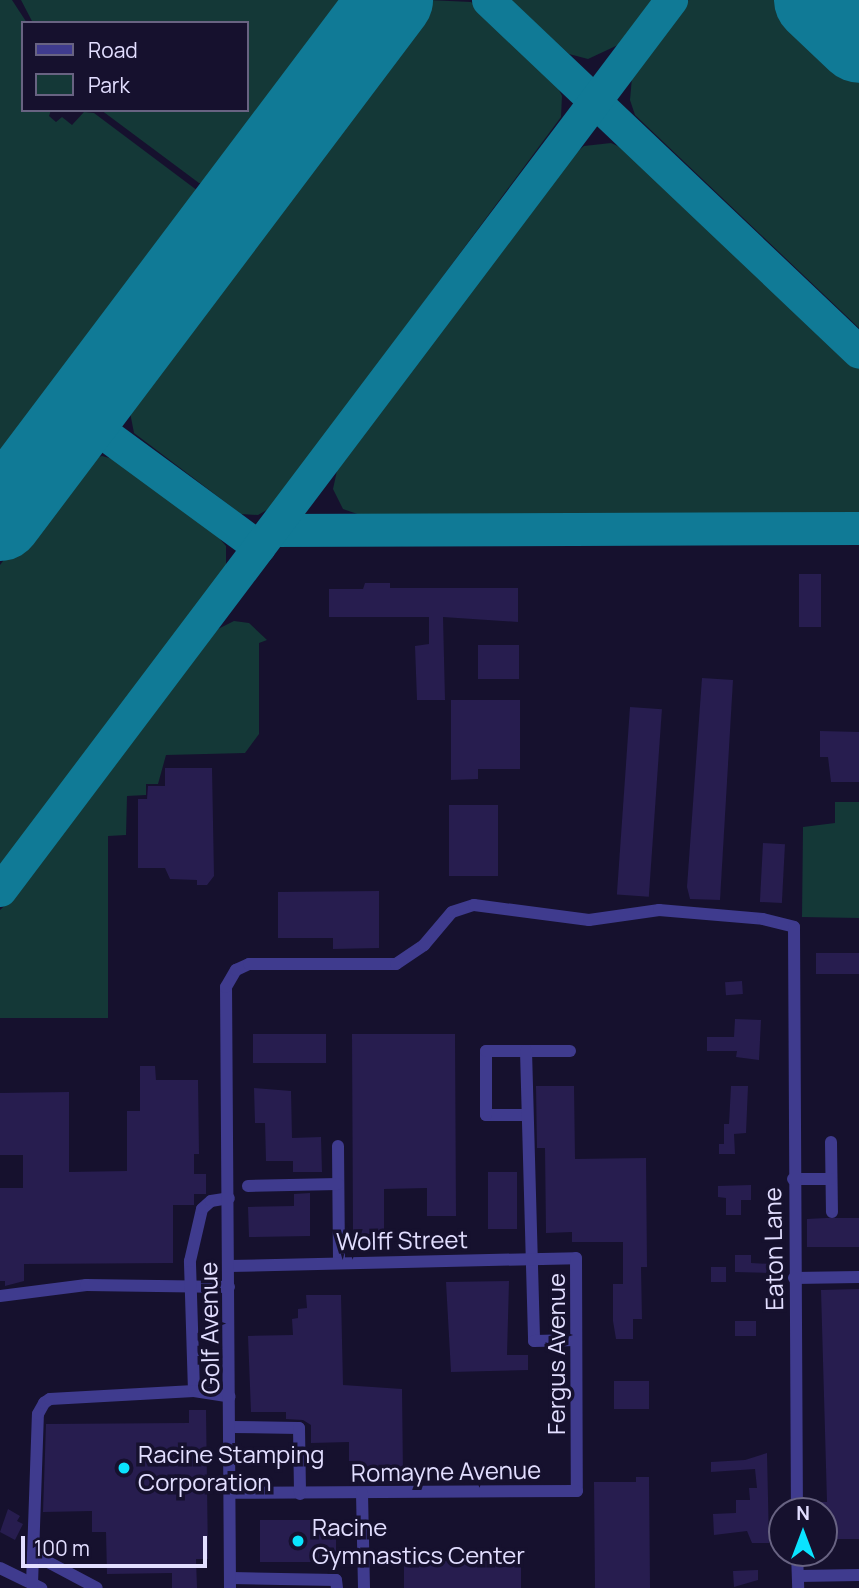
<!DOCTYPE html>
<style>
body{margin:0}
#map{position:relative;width:859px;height:1588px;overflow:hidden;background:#16112e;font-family:Manrope,sans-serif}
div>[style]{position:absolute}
.green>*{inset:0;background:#143837}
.taxiway>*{height:33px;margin:-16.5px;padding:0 16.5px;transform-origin:16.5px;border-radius:16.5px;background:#107a96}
.runway>*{height:84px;margin:-42px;padding:0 42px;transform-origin:42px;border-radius:42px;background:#107a96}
.building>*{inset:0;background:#271d4f;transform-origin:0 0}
.minor>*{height:12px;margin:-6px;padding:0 6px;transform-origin:6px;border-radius:6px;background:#3f3b8e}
.dots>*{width:19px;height:19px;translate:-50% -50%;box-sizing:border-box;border:4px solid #16112e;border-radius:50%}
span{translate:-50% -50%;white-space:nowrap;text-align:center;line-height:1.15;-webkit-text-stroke:7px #16112e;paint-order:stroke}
.street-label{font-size:24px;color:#e2deff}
.poi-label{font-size:24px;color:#e2deff}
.left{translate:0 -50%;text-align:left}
.legend{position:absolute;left:21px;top:21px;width:228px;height:91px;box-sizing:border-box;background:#16112e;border:2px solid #686382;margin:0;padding:9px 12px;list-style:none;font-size:21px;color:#e2deff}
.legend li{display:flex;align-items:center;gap:14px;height:35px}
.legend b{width:35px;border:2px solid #686382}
.north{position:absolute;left:768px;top:1497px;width:70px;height:70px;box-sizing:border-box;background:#16112e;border:2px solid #686382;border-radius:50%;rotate:0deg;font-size:19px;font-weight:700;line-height:28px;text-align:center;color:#e2deff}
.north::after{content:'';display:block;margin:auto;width:24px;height:32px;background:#0ae4ff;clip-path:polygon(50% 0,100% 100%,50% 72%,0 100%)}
.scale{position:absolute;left:21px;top:1536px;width:186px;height:32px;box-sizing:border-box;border:4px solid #e2deff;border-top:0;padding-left:9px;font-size:21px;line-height:24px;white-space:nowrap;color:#e2deff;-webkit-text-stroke:5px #16112e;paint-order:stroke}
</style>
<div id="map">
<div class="green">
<div style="clip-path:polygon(0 0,12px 0,27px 23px,23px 23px,23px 110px,51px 110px,49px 116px,56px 122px,62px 117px,72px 125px,84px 112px,94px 113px,198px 191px,202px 203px,0 471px)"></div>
<div style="clip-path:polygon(21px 0,353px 0,214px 186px,199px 183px,101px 110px,247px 110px,247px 23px,33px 23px)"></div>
<div style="clip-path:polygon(428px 0,471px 2px,555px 82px,562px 96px,561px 117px,272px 507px,258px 515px,241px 514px,134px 433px,127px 397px)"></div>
<div style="clip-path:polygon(511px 0,653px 0,618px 45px,588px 59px,569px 54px)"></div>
<div style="clip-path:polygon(689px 0,777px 0,859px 77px,859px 328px,635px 115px,630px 100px,632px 77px)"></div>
<div style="clip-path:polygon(611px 143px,631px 152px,859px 367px,859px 519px,366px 517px,343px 509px,333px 489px,338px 466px,569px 159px,584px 146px)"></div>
<div style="clip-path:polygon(102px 456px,120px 461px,214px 532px,226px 546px,226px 568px,0 869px,0 565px,76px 464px)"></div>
<div style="clip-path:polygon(234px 621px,249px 623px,267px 640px,259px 643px,259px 734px,245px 753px,166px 755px,158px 784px,146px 784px,146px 795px,127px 796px,126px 835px,108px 836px,108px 1018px,0 1018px,0 910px,16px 895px,214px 631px)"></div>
<div style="clip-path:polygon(835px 802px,859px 802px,859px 918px,802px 917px,803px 827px,835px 823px)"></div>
</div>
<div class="taxiway">
<div style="left:488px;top:0;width:511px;rotate:43.49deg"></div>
<div style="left:79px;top:415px;width:223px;rotate:36.3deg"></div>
<div style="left:272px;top:530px;width:587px;rotate:-0.2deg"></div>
<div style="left:0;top:890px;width:1115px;rotate:-52.99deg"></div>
</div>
<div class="runway">
<div style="left:816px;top:0;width:59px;rotate:43.6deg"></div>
<div style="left:0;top:519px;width:650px;rotate:-53.01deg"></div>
</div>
<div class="building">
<div style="left:799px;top:574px;width:22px;height:53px"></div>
<div style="clip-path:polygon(365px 583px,390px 583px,390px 588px,518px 588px,518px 622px,443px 617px,445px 700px,417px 700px,415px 646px,429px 644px,429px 617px,329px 617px,329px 589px,363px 589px)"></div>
<div style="left:478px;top:645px;width:41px;height:34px"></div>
<div style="clip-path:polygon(702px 678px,733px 680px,720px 900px,690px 899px,687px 887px)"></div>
<div style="clip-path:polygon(451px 700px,520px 700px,520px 769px,478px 769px,478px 779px,451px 780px)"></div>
<div style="left:630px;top:707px;width:32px;height:188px;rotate:4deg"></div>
<div style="clip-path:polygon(820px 731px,859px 732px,859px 782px,831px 782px,828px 757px,820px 757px)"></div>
<div style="clip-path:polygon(165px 768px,212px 768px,214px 876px,207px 885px,197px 885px,197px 880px,170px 879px,165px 868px,138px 868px,138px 799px,147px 799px,148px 786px,165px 786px)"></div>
<div style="left:449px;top:805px;width:49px;height:71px"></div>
<div style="left:763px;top:843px;width:22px;height:59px;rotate:3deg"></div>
<div style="clip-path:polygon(379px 891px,379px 948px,333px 949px,333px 938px,278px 938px,278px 892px)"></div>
<div style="left:816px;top:953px;width:43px;height:21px"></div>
<div style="left:742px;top:981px;width:13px;height:17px;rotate:86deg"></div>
<div style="clip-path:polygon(735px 1019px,761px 1020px,759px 1060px,736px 1057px,737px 1051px,707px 1051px,707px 1037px,734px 1037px)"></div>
<div style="left:253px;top:1034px;width:73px;height:29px"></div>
<div style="clip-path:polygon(352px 1034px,455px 1034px,456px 1216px,427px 1216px,427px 1188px,384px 1189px,384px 1234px,353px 1234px)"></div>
<div style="clip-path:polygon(140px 1066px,155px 1066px,156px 1080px,198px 1080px,199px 1154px,194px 1154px,194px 1174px,206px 1174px,206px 1194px,194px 1194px,194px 1205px,173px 1205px,173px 1263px,24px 1264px,24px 1281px,5px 1286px,5px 1281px,0 1281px,0 1188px,23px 1188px,23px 1155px,0 1155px,0 1093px,69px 1092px,69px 1172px,127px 1171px,127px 1111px,140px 1111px)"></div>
<div style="clip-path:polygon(536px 1086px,574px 1086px,575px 1159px,646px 1158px,647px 1267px,641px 1267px,642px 1319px,633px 1319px,633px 1339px,616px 1339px,613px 1321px,613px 1284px,623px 1284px,623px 1242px,572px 1242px,572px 1232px,546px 1233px,545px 1148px,537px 1148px)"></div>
<div style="clip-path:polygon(731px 1086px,748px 1086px,746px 1133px,734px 1134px,735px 1154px,719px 1154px,719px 1144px,724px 1144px,724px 1124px,729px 1124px)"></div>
<div style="clip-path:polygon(254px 1088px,291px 1091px,292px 1138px,321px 1137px,322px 1172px,293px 1172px,293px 1161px,266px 1161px,265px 1123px,255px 1123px)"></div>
<div style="left:488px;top:1172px;width:29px;height:57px"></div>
<div style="clip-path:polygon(751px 1185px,751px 1200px,741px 1200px,741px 1215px,726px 1215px,726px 1198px,718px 1197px,718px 1186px)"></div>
<div style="clip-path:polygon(310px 1193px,310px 1236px,249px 1237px,248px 1207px,294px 1206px,294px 1194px)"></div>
<div style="clip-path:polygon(826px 1218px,859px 1218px,859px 1247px,807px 1247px,807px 1219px)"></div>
<div style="clip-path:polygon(735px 1255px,751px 1255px,751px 1263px,771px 1264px,771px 1273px,735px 1272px)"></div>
<div style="left:711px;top:1267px;width:15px;height:15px"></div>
<div style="clip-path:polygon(509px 1281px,507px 1355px,528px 1355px,528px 1370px,451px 1372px,446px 1282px)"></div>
<div style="clip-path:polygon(859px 1289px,859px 1539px,827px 1539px,824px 1511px,806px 1511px,806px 1502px,827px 1502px,821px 1290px)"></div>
<div style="clip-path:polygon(306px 1295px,341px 1295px,343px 1385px,402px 1389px,403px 1476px,377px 1476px,377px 1468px,349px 1469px,349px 1442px,311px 1443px,311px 1425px,303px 1420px,286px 1419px,286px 1412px,251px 1412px,248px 1336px,293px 1335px,292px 1319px,298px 1318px,298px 1309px,307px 1308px)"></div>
<div style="left:735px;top:1321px;width:21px;height:15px"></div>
<div style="left:649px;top:1381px;width:28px;height:35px;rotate:90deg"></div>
<div style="clip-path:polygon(189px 1410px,206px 1410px,208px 1559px,196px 1559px,197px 1588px,172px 1588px,172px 1573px,107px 1574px,106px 1532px,92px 1532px,92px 1511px,43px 1512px,46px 1424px,189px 1423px)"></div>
<div style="clip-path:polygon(767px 1453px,769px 1543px,752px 1543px,747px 1531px,714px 1535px,713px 1514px,736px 1513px,736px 1500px,750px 1500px,749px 1488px,757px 1488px,755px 1469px,711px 1472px,711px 1462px,745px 1460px)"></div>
<div style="clip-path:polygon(636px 1477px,649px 1477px,650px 1588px,595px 1588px,594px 1482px,636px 1482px)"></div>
<div style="clip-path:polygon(8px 1509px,20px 1516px,17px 1521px,23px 1524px,15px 1540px,0 1532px)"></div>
<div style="left:260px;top:1520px;width:76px;height:42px"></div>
<div style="left:404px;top:1561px;width:117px;height:27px"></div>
<div style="clip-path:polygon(758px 1570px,758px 1580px,734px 1587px,733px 1571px)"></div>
</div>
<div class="minor">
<div style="left:526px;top:1051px;width:44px"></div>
<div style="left:526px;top:1115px;width:40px;rotate:180deg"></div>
<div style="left:486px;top:1115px;width:64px;rotate:-90deg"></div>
<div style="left:486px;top:1051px;width:40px"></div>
<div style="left:526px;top:1051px;width:290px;rotate:88.4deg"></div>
<div style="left:534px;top:1341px;width:42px;rotate:-1.4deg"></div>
<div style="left:831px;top:1142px;width:70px;rotate:89.2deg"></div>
<div style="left:338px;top:1146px;width:116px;rotate:89.5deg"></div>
<div style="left:793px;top:1179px;width:38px"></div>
<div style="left:248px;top:1186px;width:90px;rotate:-1.3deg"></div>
<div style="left:229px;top:1266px;width:347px;rotate:-1.3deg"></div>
<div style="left:576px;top:1258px;width:233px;rotate:89.8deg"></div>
<div style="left:577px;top:1491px;width:346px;rotate:179.7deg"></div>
<div style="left:794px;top:1278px;width:65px;rotate:-0.9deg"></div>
<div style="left:0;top:1296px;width:87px;rotate:-7.3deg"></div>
<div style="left:86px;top:1285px;width:143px;rotate:0.8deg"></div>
<div style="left:194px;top:1391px;width:130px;rotate:-91.8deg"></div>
<div style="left:190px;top:1261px;width:53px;rotate:-77deg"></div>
<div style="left:202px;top:1209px;width:12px;rotate:-42deg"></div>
<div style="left:211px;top:1201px;width:18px;rotate:-9deg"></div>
<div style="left:231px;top:1427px;width:68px;rotate:0.8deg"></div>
<div style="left:299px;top:1428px;width:66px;rotate:89.1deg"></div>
<div style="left:362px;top:1493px;width:95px;rotate:88.8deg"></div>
<div style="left:797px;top:1553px;width:35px;rotate:88deg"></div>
<div style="left:33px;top:1554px;width:72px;rotate:28deg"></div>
<div style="left:0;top:1568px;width:46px;rotate:26deg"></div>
<div style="left:798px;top:1576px;width:61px;rotate:-0.9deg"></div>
<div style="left:231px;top:1578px;width:105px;rotate:1.1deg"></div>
<div style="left:336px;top:1580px;width:8px;rotate:83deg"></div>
<div style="left:32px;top:1584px;width:170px;rotate:-88deg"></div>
<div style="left:38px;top:1414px;width:13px;rotate:-61deg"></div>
<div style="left:44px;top:1403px;width:7px;rotate:-34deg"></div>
<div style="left:50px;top:1399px;width:144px;rotate:-3.2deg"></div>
<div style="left:194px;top:1391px;width:36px;rotate:9deg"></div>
<div style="left:230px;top:1588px;width:601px;rotate:-90.38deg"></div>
<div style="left:226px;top:987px;width:20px;rotate:-60deg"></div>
<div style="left:236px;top:970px;width:14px;rotate:-25deg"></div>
<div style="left:249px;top:964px;width:147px"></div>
<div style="left:396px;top:964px;width:34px;rotate:-34deg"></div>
<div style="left:424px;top:945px;width:43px;rotate:-49.7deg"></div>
<div style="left:452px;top:912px;width:23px;rotate:-18deg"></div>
<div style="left:474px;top:905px;width:116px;rotate:7.4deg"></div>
<div style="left:589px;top:920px;width:71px;rotate:-8.1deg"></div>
<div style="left:659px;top:910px;width:104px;rotate:4.9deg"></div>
<div style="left:763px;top:919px;width:32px;rotate:14deg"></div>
<div style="left:794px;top:927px;width:584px;rotate:89.71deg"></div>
</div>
<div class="dots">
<div style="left:124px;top:1468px;background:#0ae4ff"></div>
<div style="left:298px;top:1541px;background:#0ae4ff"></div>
</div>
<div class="street-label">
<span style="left:402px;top:1240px;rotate:-1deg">Wolff Street</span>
<span style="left:773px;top:1249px;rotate:-91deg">Eaton Lane</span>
<span style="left:209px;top:1328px;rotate:-91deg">Golf Avenue</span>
<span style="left:556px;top:1354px;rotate:-90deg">Fergus Avenue</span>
<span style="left:446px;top:1471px;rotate:-1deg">Romayne Avenue</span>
</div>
<div class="poi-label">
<span class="left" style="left:138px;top:1468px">Racine Stamping<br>Corporation</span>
<span class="left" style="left:312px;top:1541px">Racine<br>Gymnastics Center</span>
</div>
<ul class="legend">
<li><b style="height:9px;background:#3f3b8e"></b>Road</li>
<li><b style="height:19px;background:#143837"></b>Park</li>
</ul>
<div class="north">N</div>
<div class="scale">100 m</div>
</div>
